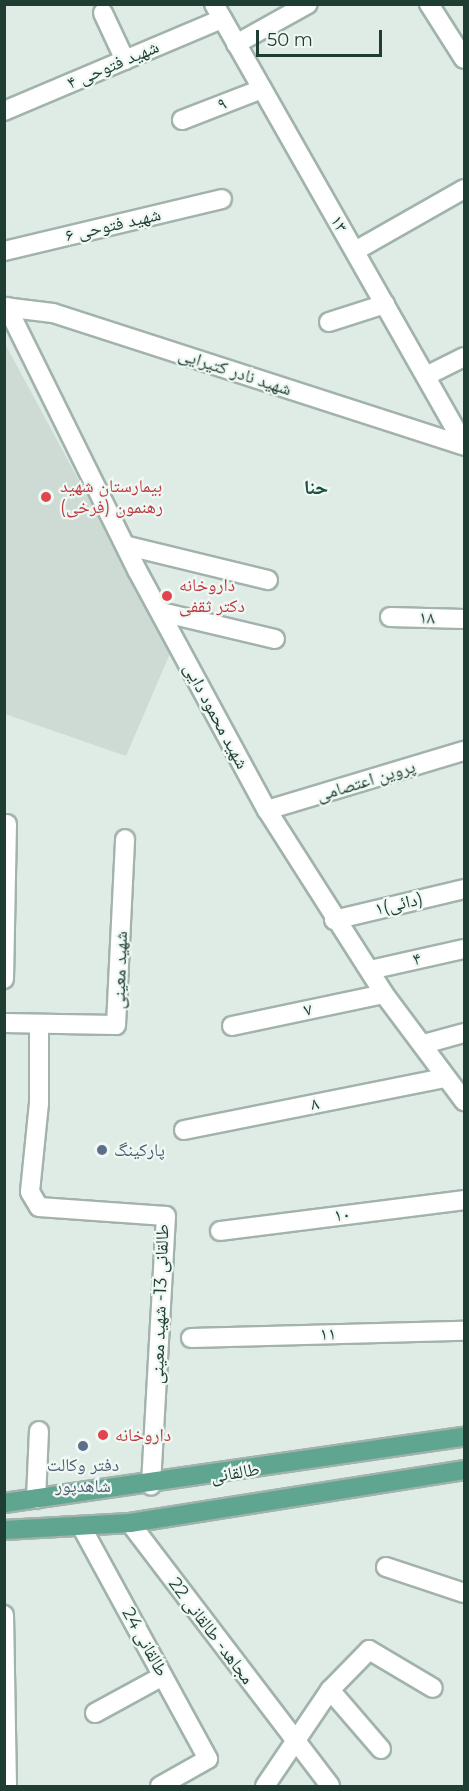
<!DOCTYPE html>
<meta charset="utf-8">
<style>
body{margin:0}
#map{position:relative;width:469px;height:1791px;overflow:hidden;background:#dfebe5;font-family:Montserrat,"Noto Naskh Arabic",sans-serif}
div>[style]{position:absolute}
.built>*{inset:0;background:#cddbd4}
.roads{filter:drop-shadow(2px 0 #a1b3ac) drop-shadow(-2px 0 #a1b3ac) drop-shadow(0 2px #a1b3ac) drop-shadow(0 -2px #a1b3ac)}
.minor>*{height:18px;margin:-9px;padding:0 9px;transform-origin:9px;border-radius:9px;background:#fff}
.major>*{height:18px;margin:-9px;padding:0 9px;transform-origin:9px;border-radius:9px;background:#5fa590}
.dots>*{width:16px;height:16px;translate:-50% -50%;box-sizing:border-box;border:3px solid #eff8f3;border-radius:50%}
span{translate:-50% -50%;white-space:nowrap;text-align:center;line-height:1.15;-webkit-text-stroke:4.5px #eff8f3;paint-order:stroke}
.street-label{font-size:18px;color:#1e3d33}
.health-label{font-size:18px;color:#be3a42}
.left{translate:0 -50%;text-align:left}
.service-label{font-size:18px;color:#4e5e75}
.neighbourhood-label{font-size:20px;color:#195040;font-weight:700}
.frame{position:absolute;inset:0;border:6px solid #1e3d33;pointer-events:none}
.scale{position:absolute;left:256px;top:30px;width:126px;height:27px;box-sizing:border-box;border:3px solid #1e3d33;border-top:0;padding-left:8px;font-size:18px;line-height:21px;white-space:nowrap;color:#1e3d33;-webkit-text-stroke:4px #eff8f3;paint-order:stroke}
</style>
<div id="map">
<div class="built">
<div style="clip-path:polygon(4px 342px,171px 651px,126px 756px,5px 714px)"></div>
</div>
<div class="roads">
<div class="minor">
<div style="left:214px;top:4px;width:506px;rotate:60.4deg"></div>
<div style="left:429px;top:4px;width:65px;rotate:57.5deg"></div>
<div style="left:103px;top:13px;width:52px;rotate:64.9deg"></div>
<div style="left:236px;top:44px;width:82px;rotate:-29.1deg"></div>
<div style="left:4px;top:111px;width:237px;rotate:-22.9deg"></div>
<div style="left:182px;top:120px;width:86px;rotate:-21.2deg"></div>
<div style="left:4px;top:251px;width:224px;rotate:-13.4deg"></div>
<div style="left:355px;top:251px;width:125px;rotate:-29.6deg"></div>
<div style="left:4px;top:307px;width:49px;rotate:7deg"></div>
<div style="left:53px;top:313px;width:432px;rotate:17.9deg"></div>
<div style="left:7px;top:307px;width:293px;rotate:63.7deg"></div>
<div style="left:137px;top:570px;width:273px;rotate:61.6deg"></div>
<div style="left:267px;top:810px;width:218px;rotate:57.5deg"></div>
<div style="left:384px;top:994px;width:134px;rotate:53.2deg"></div>
<div style="left:329px;top:322px;width:59px;rotate:-17.8deg"></div>
<div style="left:426px;top:376px;width:42px;rotate:-26.6deg"></div>
<div style="left:128px;top:546px;width:144px;rotate:13.7deg"></div>
<div style="left:161px;top:612px;width:117px;rotate:13.3deg"></div>
<div style="left:390px;top:617px;width:74px;rotate:1.5deg"></div>
<div style="left:267px;top:810px;width:206px;rotate:-16.7deg"></div>
<div style="left:334px;top:920px;width:134px;rotate:-13.4deg"></div>
<div style="left:370px;top:970px;width:96px;rotate:-12.6deg"></div>
<div style="left:4px;top:979px;width:155px;rotate:-88.9deg"></div>
<div style="left:4px;top:1023px;width:112px;rotate:1deg"></div>
<div style="left:116px;top:1025px;width:186px;rotate:-87.2deg"></div>
<div style="left:39px;top:1025px;width:78px;rotate:90deg"></div>
<div style="left:39px;top:1103px;width:89px;rotate:95.8deg"></div>
<div style="left:30px;top:1192px;width:17px;rotate:59deg"></div>
<div style="left:39px;top:1207px;width:127px;rotate:4.1deg"></div>
<div style="left:166px;top:1216px;width:270px;rotate:93.2deg"></div>
<div style="left:232px;top:1026px;width:155px;rotate:-11.9deg"></div>
<div style="left:424px;top:1044px;width:41px;rotate:-15.4deg"></div>
<div style="left:184px;top:1130px;width:266px;rotate:-11.3deg"></div>
<div style="left:220px;top:1231px;width:246px;rotate:-7.2deg"></div>
<div style="left:191px;top:1338px;width:273px;rotate:-1.5deg"></div>
<div style="left:36px;top:1499px;width:68px;rotate:-87.5deg"></div>
<div style="left:130px;top:1523px;width:330px;rotate:52.7deg"></div>
<div style="left:81px;top:1526px;width:265px;rotate:61.4deg"></div>
<div style="left:208px;top:1759px;width:55px;rotate:150.6deg"></div>
<div style="left:386px;top:1567px;width:82px;rotate:18.4deg"></div>
<div style="left:4px;top:1615px;width:171px;rotate:89deg"></div>
<div style="left:330px;top:1690px;width:78px;rotate:49.2deg"></div>
<div style="left:95px;top:1713px;width:77px;rotate:-28.6deg"></div>
<div style="left:265px;top:1786px;width:116px;rotate:-55.9deg"></div>
<div style="left:330px;top:1690px;width:56px;rotate:-45.7deg"></div>
<div style="left:369px;top:1650px;width:74px;rotate:30.7deg"></div>
</div>
<div class="major">
<div style="left:4px;top:1503px;width:465px;rotate:-8.2deg"></div>
<div style="left:4px;top:1530px;width:126px;rotate:-3.2deg"></div>
<div style="left:130px;top:1523px;width:338px;rotate:-9deg"></div>
</div>
</div>
<div class="dots">
<div style="left:46px;top:497px;background:#e0444e"></div>
<div style="left:167px;top:596px;background:#e0444e"></div>
<div style="left:102px;top:1150px;background:#5c6f8a"></div>
<div style="left:103px;top:1435px;background:#e0444e"></div>
<div style="left:83px;top:1446px;background:#5c6f8a"></div>
</div>
<div class="street-label">
<span style="left:113px;top:65px;rotate:-23deg">شهید فتوحی ۴</span>
<span style="left:222px;top:104px;rotate:-21deg">۹</span>
<span style="left:339px;top:224px;rotate:60deg">۱۳</span>
<span style="left:113px;top:225px;rotate:-13deg">شهید فتوحی ۶</span>
<span style="left:235px;top:372px;rotate:18deg">شهید نادر کتیرایی</span>
<span style="left:427px;top:618px;rotate:2deg">۱۸</span>
<span style="left:216px;top:716px;rotate:62deg">شهید محمود دایی</span>
<span style="left:366px;top:781px;rotate:-17deg">پروین اعتصامی</span>
<span style="left:399px;top:904px;rotate:-13deg">۱(دائی)</span>
<span style="left:417px;top:959px;rotate:-13deg">۴</span>
<span style="left:120px;top:970px;rotate:-88deg">شهید معینی</span>
<span style="left:308px;top:1010px;rotate:-12deg">۷</span>
<span style="left:315px;top:1104px;rotate:-11deg">۸</span>
<span style="left:342px;top:1215px;rotate:-7deg">۱۰</span>
<span style="left:160px;top:1304px;rotate:-88deg">طالقانی 13- شهید معینی</span>
<span style="left:328px;top:1334px;rotate:-2deg">۱۱</span>
<span style="left:235px;top:1473px;rotate:-9deg">طالقانی</span>
<span style="left:211px;top:1631px;rotate:53deg">مجاهد- طالقانی 22</span>
<span style="left:145px;top:1642px;rotate:61deg">طالقانی 24</span>
</div>
<div class="health-label">
<span class="left" style="left:60px;top:497px">بیمارستان شهید<br>رهنمون (فرخی)</span>
<span class="left" style="left:179px;top:596px">داروخانه<br>دکتر ثقفی</span>
<span class="left" style="left:115px;top:1435px">داروخانه</span>
</div>
<div class="service-label">
<span class="left" style="left:114px;top:1150px">پارکینگ</span>
<span style="left:83px;top:1476px">دفتر وکالت<br>شاهدپور</span>
</div>
<div class="neighbourhood-label">
<span style="left:316px;top:487px">حنا</span>
</div>
<div class="frame"></div>
<div class="scale">50 m</div>
</div>
